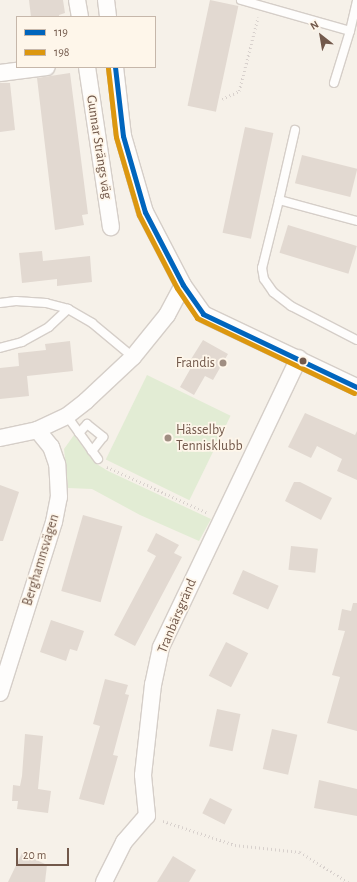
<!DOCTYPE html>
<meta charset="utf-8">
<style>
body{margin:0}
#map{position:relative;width:357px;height:882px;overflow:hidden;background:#f6f1e9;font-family:"Alegreya Sans",sans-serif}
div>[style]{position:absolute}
.green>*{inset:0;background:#e2ecd4;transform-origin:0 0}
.building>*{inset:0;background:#e2d9d1;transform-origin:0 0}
.path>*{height:2.5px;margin-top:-1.25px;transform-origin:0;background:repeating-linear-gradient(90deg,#d8d1cd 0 1px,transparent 0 4px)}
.roads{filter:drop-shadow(1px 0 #d5cec8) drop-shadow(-1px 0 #d5cec8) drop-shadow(0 1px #d5cec8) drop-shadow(0 -1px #d5cec8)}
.service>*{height:8px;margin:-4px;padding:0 4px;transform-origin:4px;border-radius:4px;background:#fefdfc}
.minor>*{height:16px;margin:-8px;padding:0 8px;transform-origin:8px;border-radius:8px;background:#fefdfc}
.bus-1>*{height:5px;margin:-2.5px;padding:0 2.5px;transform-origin:2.5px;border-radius:2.5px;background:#0065bd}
.bus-2>*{height:5px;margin:-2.5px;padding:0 2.5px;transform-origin:2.5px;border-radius:2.5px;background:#dc970f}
.dots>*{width:11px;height:11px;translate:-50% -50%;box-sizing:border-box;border:2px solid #fef6ea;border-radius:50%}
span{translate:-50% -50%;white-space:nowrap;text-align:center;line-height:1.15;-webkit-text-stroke:3.5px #fef6ea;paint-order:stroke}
.street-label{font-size:14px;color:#72594b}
.poi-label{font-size:14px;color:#72594b}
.right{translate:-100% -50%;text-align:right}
.left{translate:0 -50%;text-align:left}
.legend{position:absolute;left:16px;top:16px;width:140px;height:52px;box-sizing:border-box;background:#fef6ea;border:1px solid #c6b7aa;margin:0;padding:5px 7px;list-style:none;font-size:12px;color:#72594b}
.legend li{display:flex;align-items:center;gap:8px;height:20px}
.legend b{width:20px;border:1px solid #c6b7aa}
.north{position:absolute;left:301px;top:16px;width:40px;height:40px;-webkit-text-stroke:3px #fef6ea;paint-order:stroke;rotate:329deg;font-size:11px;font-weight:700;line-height:16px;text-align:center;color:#72594b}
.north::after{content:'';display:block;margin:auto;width:14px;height:18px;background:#72594b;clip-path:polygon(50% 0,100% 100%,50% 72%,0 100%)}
.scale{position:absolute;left:16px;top:848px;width:53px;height:18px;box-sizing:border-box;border:2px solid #72594b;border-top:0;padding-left:5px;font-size:12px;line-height:14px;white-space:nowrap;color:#72594b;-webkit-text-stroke:3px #fef6ea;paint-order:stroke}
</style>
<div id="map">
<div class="green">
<div style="left:147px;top:375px;width:93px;height:94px;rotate:26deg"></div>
<div style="clip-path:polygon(74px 435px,95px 463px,108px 471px,211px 519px,199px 541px,140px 515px,92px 489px,68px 488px,64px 449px)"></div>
</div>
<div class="building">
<div style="clip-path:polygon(29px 0,63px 0,65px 13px,59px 15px,59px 17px,31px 17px)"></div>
<div style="left:210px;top:0;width:29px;height:108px;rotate:12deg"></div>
<div style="clip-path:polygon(70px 73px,88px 214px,82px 215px,84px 225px,55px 230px,37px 78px)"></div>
<div style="clip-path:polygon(0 83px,10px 83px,15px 130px,0 132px)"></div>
<div style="left:245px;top:127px;width:29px;height:108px;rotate:12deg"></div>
<div style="left:302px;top:155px;width:57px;height:29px;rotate:14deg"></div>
<div style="left:288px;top:225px;width:72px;height:29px;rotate:17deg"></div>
<div style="clip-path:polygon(42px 251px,43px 261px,90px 256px,92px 282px,57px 286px,57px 279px,22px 283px,19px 253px)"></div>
<div style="clip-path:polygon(203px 340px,228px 354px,213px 380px,205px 376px,194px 395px,180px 387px,192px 366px,188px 364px)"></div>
<div style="clip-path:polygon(70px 341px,73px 371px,27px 376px,29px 396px,0 399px,0 368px,19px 366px,18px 353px,46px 350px,45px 344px)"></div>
<div style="clip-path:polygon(305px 413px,355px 435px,357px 431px,357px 480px,337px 471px,342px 459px,317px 446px,311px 458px,288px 447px)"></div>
<div style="clip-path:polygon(294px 482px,300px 482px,332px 498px,321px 520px,285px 501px)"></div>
<div style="clip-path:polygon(0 485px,19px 492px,3px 541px,0 541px)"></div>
<div style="left:83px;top:515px;width:41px;height:79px;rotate:16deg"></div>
<div style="clip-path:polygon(156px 533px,179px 545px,174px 553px,182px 557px,135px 646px,114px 635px,156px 556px,147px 551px)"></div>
<div style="left:291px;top:546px;width:27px;height:24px;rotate:6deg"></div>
<div style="left:243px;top:570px;width:39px;height:26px;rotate:24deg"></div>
<div style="clip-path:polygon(353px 603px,357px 603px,357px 731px,327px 723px,340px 677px,332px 675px,345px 631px,338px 630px,342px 609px,351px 611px)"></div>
<div style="clip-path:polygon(51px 620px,84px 631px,77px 651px,70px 649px,66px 661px,40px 652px)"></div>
<div style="left:226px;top:642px;width:25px;height:38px;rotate:27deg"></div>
<div style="clip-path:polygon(105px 679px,128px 685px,125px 694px,129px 695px,113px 755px,118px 756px,104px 805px,79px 799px,100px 726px,93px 724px)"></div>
<div style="left:217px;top:709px;width:24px;height:38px;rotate:12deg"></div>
<div style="left:272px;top:729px;width:26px;height:41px;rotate:13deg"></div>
<div style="clip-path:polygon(25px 734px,43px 736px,38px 789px,51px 791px,48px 813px,17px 809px,18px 801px,12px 801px,13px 785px,20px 786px,22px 776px)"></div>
<div style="clip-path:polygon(319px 780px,357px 789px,357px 816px,314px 808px)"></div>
<div style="left:210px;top:798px;width:25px;height:17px;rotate:27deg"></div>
<div style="clip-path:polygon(22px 853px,47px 865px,45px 882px,8px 882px)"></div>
<div style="clip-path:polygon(173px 856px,196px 870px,189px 882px,157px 882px)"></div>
</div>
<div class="path">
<div style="left:222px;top:99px;width:19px;rotate:-25deg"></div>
<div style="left:239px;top:91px;width:76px;rotate:-75.6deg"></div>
<div style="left:107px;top:467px;width:111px;rotate:24.5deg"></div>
<div style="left:163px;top:821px;width:76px;rotate:18.4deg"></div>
<div style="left:235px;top:845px;width:65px;rotate:6.1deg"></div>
<div style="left:300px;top:852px;width:57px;rotate:32deg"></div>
</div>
<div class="roads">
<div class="service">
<div style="left:241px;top:0;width:113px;rotate:15.9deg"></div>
<div style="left:350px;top:31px;width:31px;rotate:-77deg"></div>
<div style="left:334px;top:83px;width:54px;rotate:-72.9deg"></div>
<div style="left:279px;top:200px;width:72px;rotate:-77.1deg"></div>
<div style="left:357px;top:221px;width:81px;rotate:-164.9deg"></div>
<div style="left:279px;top:200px;width:70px;rotate:104deg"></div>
<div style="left:262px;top:268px;width:11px;rotate:80deg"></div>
<div style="left:264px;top:279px;width:16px;rotate:55deg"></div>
<div style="left:273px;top:292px;width:23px;rotate:38deg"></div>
<div style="left:291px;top:306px;width:74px;rotate:27.3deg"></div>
<div style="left:0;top:303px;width:16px;rotate:-7deg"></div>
<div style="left:16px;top:301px;width:30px;rotate:4deg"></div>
<div style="left:46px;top:303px;width:23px;rotate:15deg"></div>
<div style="left:68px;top:309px;width:26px;rotate:137deg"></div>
<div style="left:49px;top:327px;width:31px;rotate:151deg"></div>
<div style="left:22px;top:342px;width:23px;rotate:165deg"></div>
<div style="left:68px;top:309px;width:28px;rotate:30deg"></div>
<div style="left:92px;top:323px;width:53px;rotate:39.7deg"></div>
<div style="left:67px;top:416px;width:53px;rotate:54.2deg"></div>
<div style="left:79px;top:433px;width:12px;rotate:-48deg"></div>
<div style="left:87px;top:424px;width:21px;rotate:39deg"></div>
<div style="left:103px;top:437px;width:18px;rotate:128deg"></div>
</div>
<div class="minor">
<div style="left:77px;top:0;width:17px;rotate:80deg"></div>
<div style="left:106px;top:0;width:17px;rotate:83deg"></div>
<div style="left:87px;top:67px;width:162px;rotate:81.5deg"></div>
<div style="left:115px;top:67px;width:69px;rotate:83.4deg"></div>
<div style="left:123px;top:136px;width:79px;rotate:73.9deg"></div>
<div style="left:145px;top:212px;width:82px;rotate:62.5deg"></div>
<div style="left:183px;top:285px;width:35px;rotate:55deg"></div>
<div style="left:203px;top:314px;width:170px;rotate:25.4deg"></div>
<div style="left:0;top:73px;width:47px;rotate:-7.3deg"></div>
<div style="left:0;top:438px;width:38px;rotate:-12deg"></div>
<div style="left:37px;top:430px;width:33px;rotate:-25deg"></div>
<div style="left:67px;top:416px;width:24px;rotate:-38deg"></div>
<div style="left:86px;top:401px;width:64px;rotate:-43.1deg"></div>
<div style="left:133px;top:357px;width:54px;rotate:-51deg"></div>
<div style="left:167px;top:315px;width:34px;rotate:-62deg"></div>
<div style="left:0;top:693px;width:179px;rotate:-72.5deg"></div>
<div style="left:54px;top:522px;width:25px;rotate:-79deg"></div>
<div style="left:59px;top:497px;width:33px;rotate:-93deg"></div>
<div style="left:57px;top:464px;width:18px;rotate:-109deg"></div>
<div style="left:51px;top:447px;width:22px;rotate:-129deg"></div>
<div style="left:104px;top:882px;width:45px;rotate:-63.4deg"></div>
<div style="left:124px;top:842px;width:35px;rotate:-49deg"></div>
<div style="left:147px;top:816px;width:41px;rotate:-95.6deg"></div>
<div style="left:143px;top:775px;width:91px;rotate:-83.7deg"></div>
<div style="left:153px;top:685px;width:39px;rotate:-78deg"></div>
<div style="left:161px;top:647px;width:320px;rotate:-64.5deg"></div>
</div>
</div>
<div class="bus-1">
<div style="left:115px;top:67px;width:69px;rotate:83.4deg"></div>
<div style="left:123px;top:136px;width:79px;rotate:73.9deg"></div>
<div style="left:145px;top:212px;width:82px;rotate:62.5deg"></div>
<div style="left:183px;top:285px;width:35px;rotate:55deg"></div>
<div style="left:203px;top:314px;width:170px;rotate:25.4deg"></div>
</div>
<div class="bus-2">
<div style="left:108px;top:68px;width:69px;rotate:83.4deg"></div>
<div style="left:116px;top:137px;width:81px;rotate:73.6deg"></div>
<div style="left:139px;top:215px;width:82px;rotate:62.5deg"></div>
<div style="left:177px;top:288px;width:36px;rotate:56deg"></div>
<div style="left:197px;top:318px;width:174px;rotate:25.5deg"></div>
</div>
<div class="dots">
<div style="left:303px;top:361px;background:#72594b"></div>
<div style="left:223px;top:363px;background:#a08e82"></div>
<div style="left:168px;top:438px;background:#a08e82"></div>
</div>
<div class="street-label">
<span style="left:99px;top:147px;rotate:81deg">Gunnar Strängs väg</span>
<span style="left:41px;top:560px;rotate:-73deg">Berghamnsvägen</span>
<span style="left:177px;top:616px;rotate:-67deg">Tranbärsgränd</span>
</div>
<div class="poi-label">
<span class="right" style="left:215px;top:363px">Frandis</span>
<span class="left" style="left:176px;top:438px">Hässelby<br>Tennisklubb</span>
</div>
<ul class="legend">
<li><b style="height:5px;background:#0065bd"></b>119</li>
<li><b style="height:5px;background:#dc970f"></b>198</li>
</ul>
<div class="north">N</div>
<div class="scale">20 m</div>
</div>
